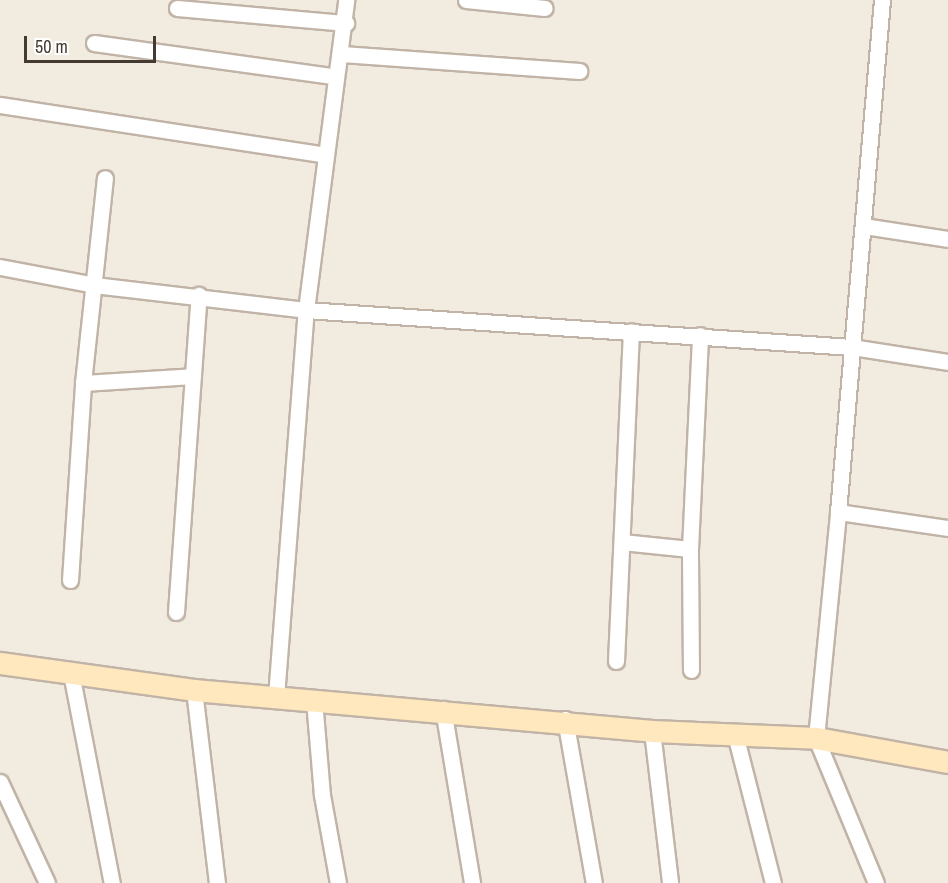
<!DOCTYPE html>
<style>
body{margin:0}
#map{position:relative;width:948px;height:883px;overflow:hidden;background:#f2ebe0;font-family:"Archivo Narrow",sans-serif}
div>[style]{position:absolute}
.roads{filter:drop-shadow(2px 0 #c1b4a6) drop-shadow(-2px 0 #c1b4a6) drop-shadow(0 2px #c1b4a6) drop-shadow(0 -2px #c1b4a6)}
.street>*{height:15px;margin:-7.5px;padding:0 7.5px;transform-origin:7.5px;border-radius:7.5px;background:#fff}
.secondary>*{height:21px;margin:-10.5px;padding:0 10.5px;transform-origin:10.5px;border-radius:10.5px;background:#ffe7be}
span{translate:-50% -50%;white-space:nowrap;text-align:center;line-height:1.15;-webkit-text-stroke:6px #fff;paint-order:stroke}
.scale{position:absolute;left:24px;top:36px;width:132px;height:27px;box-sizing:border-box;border:3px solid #443a31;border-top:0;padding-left:8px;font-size:18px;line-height:21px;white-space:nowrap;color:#443a31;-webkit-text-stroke:4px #fff;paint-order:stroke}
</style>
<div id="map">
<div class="roads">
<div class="street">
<div style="left:466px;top:0;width:79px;rotate:5.8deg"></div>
<div style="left:177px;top:8px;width:170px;rotate:5.1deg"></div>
<div style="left:94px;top:43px;width:241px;rotate:7.9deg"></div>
<div style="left:342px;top:54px;width:238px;rotate:4.1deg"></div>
<div style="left:0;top:105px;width:329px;rotate:8.7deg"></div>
<div style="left:864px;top:226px;width:85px;rotate:8.8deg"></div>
<div style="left:0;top:267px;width:96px;rotate:10.8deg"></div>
<div style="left:94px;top:285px;width:213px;rotate:6.7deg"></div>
<div style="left:306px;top:310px;width:547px;rotate:3.88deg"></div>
<div style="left:852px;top:347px;width:97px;rotate:8.9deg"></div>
<div style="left:83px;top:383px;width:110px;rotate:-3.6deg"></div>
<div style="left:838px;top:512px;width:514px;rotate:-85.09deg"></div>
<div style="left:622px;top:542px;width:68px;rotate:5.9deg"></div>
<div style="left:70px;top:580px;width:197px;rotate:-86.2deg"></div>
<div style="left:83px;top:383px;width:206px;rotate:-83.9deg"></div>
<div style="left:176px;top:612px;width:318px;rotate:-85.9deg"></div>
<div style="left:616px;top:661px;width:330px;rotate:-87.4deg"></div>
<div style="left:691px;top:670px;width:121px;rotate:-90.5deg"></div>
<div style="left:690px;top:549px;width:214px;rotate:-87.3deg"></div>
<div style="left:71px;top:673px;width:214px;rotate:79deg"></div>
<div style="left:194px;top:690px;width:194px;rotate:83.2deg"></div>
<div style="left:276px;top:697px;width:388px;rotate:-85.6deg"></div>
<div style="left:306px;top:310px;width:313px;rotate:-82.6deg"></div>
<div style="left:314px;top:700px;width:95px;rotate:85.2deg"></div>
<div style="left:322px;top:795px;width:89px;rotate:79.7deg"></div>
<div style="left:443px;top:709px;width:176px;rotate:80.5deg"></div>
<div style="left:565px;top:719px;width:167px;rotate:80deg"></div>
<div style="left:652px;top:731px;width:153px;rotate:83.2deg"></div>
<div style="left:735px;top:734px;width:154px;rotate:75.7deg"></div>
<div style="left:0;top:782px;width:111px;rotate:65deg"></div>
<div style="left:876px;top:883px;width:157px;rotate:-112.5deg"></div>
<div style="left:816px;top:738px;width:227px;rotate:-84.4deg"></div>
<div style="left:838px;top:512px;width:111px;rotate:8.3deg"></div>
</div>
<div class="secondary">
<div style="left:0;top:663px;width:196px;rotate:7.9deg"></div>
<div style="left:194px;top:690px;width:460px;rotate:5.1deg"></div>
<div style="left:652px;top:731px;width:164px;rotate:2.4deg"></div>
<div style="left:816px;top:738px;width:134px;rotate:10.3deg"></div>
</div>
</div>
<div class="scale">50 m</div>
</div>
